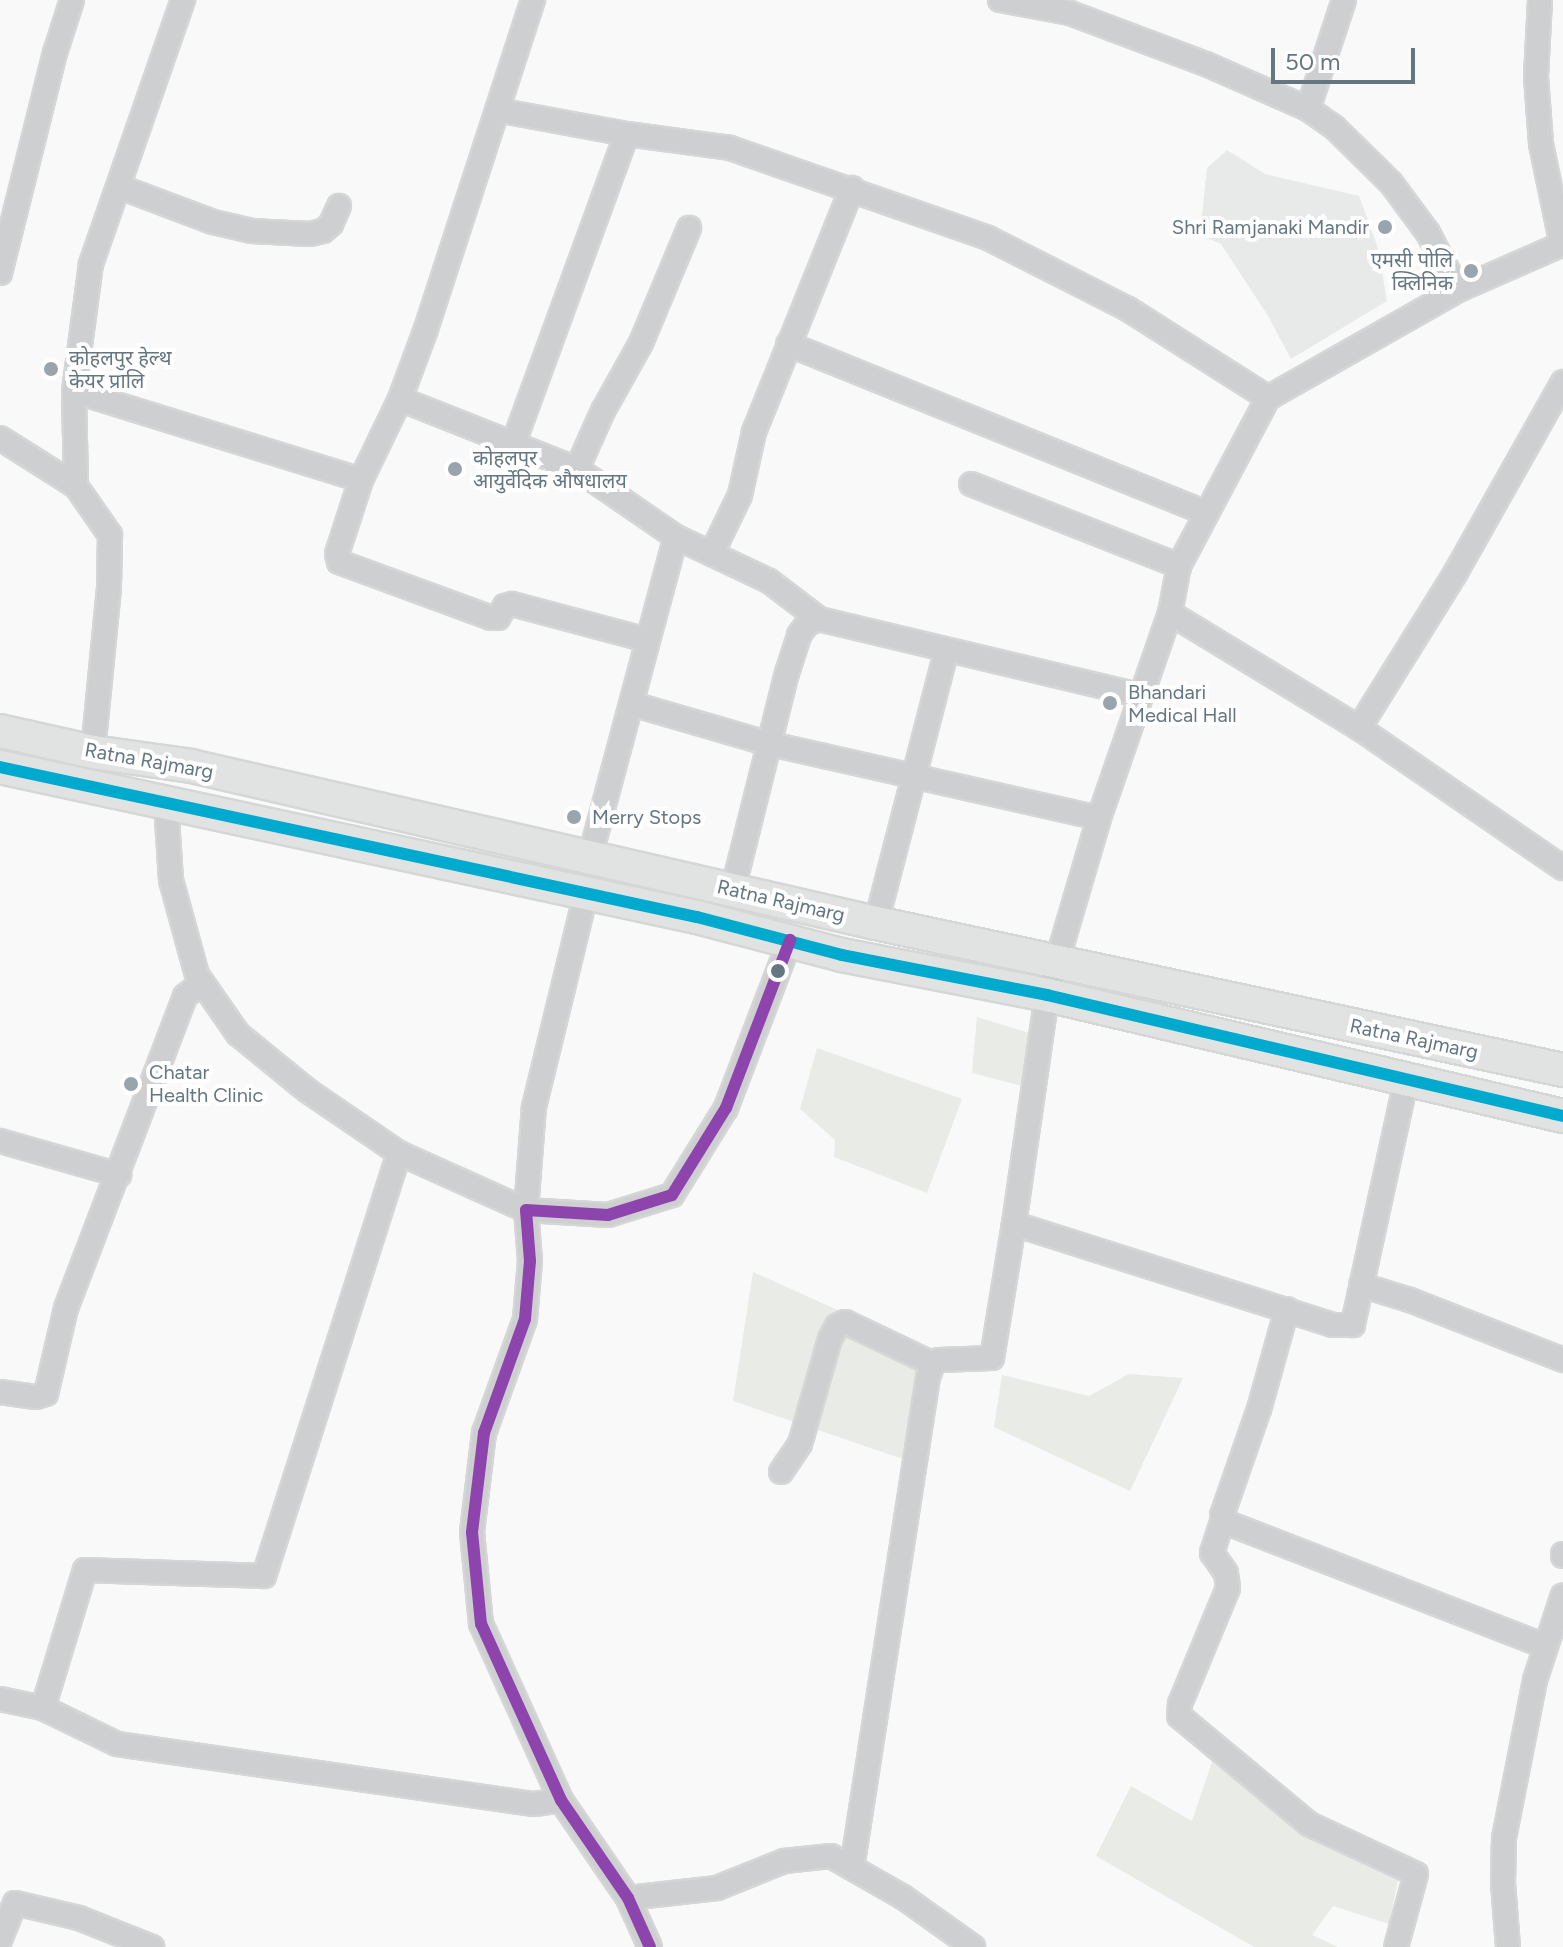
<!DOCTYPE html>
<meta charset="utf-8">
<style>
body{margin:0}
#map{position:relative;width:1563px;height:1947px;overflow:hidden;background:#f9f9f9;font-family:Figtree,"Noto Sans Devanagari",sans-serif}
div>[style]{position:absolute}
.built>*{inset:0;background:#e8e9e9}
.green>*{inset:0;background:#e8ebe6}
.roads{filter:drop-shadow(2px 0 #d5d6d6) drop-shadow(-2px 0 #d5d6d6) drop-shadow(0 2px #d5d6d6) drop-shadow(0 -2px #d5d6d6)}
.minor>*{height:22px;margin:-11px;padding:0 11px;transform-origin:11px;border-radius:11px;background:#cecfd0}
.highway>*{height:32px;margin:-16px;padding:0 16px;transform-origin:16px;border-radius:16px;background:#e1e2e2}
.bus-1>*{height:12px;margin:-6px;padding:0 6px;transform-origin:6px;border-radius:6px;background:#00a9ce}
.bus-2>*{height:12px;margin:-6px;padding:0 6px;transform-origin:6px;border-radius:6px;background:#8e44ad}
.dots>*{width:22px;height:22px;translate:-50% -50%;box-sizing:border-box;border:4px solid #fff;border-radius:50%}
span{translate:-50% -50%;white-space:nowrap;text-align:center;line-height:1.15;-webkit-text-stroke:8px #fff;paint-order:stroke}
.poi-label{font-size:20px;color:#657683}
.right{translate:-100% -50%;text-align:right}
.left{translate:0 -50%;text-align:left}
.street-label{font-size:20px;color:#657683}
.scale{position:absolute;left:1271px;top:48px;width:144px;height:36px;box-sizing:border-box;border:4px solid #657683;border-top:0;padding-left:10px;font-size:24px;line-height:28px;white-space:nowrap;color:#657683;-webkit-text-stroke:6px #fff;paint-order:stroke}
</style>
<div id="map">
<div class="built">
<div style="clip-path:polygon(1227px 150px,1265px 174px,1359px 196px,1378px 248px,1387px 301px,1291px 359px,1268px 316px,1221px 244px,1200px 235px,1207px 168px)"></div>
</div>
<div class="green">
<div style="clip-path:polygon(977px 1017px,1029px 1033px,1022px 1086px,972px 1073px)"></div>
<div style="clip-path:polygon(817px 1048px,962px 1099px,927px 1193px,834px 1157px,835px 1140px,800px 1109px)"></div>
<div style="clip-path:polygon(753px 1272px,933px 1353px,912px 1462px,733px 1401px)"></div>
<div style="clip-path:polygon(1129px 1374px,1183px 1378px,1130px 1491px,994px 1427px,1002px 1375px,1089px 1396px)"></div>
<div style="clip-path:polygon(1212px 1762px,1316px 1841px,1399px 1875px,1389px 1924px,1333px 1906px,1312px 1935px,1338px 1947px,1254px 1947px,1096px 1856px,1131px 1786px,1192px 1821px)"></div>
</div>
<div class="roads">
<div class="minor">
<div style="left:1000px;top:0;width:71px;rotate:10.5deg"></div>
<div style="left:1070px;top:13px;width:145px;rotate:20.6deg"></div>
<div style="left:1206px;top:64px;width:111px;rotate:23.8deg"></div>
<div style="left:1308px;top:109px;width:33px;rotate:35deg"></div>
<div style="left:1335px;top:128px;width:78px;rotate:44.5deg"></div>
<div style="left:1391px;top:183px;width:62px;rotate:53.5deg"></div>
<div style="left:1428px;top:233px;width:64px;rotate:62.2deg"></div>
<div style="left:1540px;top:0;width:77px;rotate:93deg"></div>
<div style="left:1536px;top:77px;width:67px;rotate:85.7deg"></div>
<div style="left:1541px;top:144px;width:103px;rotate:78.3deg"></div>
<div style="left:1308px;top:109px;width:115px;rotate:-71.7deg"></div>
<div style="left:497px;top:110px;width:132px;rotate:10.5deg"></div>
<div style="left:627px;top:134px;width:104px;rotate:7.7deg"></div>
<div style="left:730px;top:148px;width:273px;rotate:19.2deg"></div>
<div style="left:988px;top:238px;width:157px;rotate:26.9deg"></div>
<div style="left:1128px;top:309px;width:166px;rotate:32.4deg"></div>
<div style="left:120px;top:187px;width:99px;rotate:20.6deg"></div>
<div style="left:213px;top:222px;width:39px;rotate:13deg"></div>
<div style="left:251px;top:231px;width:59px;rotate:2.9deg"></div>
<div style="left:310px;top:234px;width:13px;rotate:-13deg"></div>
<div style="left:323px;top:231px;width:11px;rotate:-41deg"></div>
<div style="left:331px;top:224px;width:20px;rotate:-66deg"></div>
<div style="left:0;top:273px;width:227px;rotate:-76deg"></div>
<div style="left:55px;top:53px;width:56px;rotate:-72.2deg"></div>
<div style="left:788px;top:344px;width:449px;rotate:22deg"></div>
<div style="left:74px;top:391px;width:300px;rotate:17.2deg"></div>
<div style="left:361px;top:480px;width:90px;rotate:-64.3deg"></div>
<div style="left:400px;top:399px;width:75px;rotate:-69.6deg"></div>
<div style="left:426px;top:329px;width:346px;rotate:-72deg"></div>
<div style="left:400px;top:399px;width:190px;rotate:21.6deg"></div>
<div style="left:577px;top:469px;width:120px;rotate:34.5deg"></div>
<div style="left:676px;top:537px;width:103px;rotate:25.3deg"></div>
<div style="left:769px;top:581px;width:63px;rotate:37.2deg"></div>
<div style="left:819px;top:619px;width:329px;rotate:13.4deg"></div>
<div style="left:0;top:438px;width:90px;rotate:32.3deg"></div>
<div style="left:76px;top:486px;width:60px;rotate:55.2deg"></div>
<div style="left:110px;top:535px;width:53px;rotate:91.1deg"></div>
<div style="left:109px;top:588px;width:165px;rotate:95.6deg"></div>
<div style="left:514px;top:442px;width:328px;rotate:-69.9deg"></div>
<div style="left:577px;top:469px;width:64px;rotate:-65.9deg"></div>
<div style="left:603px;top:411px;width:78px;rotate:-60.8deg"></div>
<div style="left:641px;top:343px;width:125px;rotate:-67.3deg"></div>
<div style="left:361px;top:480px;width:78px;rotate:108deg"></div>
<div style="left:337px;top:554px;width:8px;rotate:76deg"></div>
<div style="left:339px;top:562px;width:162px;rotate:20.2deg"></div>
<div style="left:491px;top:618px;width:7px"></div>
<div style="left:498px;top:618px;width:14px;rotate:-60deg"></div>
<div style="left:505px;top:606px;width:7px;rotate:-16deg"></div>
<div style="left:512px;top:604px;width:140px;rotate:14.9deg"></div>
<div style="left:971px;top:484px;width:224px;rotate:21.5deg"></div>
<div style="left:76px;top:486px;width:95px;rotate:-91.2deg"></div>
<div style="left:74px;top:391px;width:128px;rotate:-82.4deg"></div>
<div style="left:91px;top:264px;width:280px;rotate:-70.8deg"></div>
<div style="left:712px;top:553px;width:64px;rotate:-64.2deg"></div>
<div style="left:740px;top:495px;width:65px;rotate:-77.5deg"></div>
<div style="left:754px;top:432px;width:263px;rotate:-68.1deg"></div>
<div style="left:1170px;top:613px;width:221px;rotate:31.3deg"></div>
<div style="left:1359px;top:728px;width:247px;rotate:34.5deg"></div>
<div style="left:632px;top:704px;width:140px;rotate:16.2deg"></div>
<div style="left:766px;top:743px;width:341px;rotate:12.7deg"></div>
<div style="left:1359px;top:728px;width:184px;rotate:-58.1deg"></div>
<div style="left:1456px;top:572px;width:218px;rotate:-60.6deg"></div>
<div style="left:166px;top:803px;width:77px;rotate:86.3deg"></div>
<div style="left:171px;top:880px;width:98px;rotate:74.7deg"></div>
<div style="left:197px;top:975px;width:72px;rotate:55.2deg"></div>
<div style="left:238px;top:1034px;width:90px;rotate:39.2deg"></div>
<div style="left:308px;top:1091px;width:110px;rotate:34.3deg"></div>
<div style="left:399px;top:1153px;width:139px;rotate:24.2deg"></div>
<div style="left:526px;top:1210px;width:103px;rotate:-85.6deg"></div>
<div style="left:534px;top:1107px;width:219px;rotate:-76.3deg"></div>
<div style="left:590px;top:857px;width:331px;rotate:-75deg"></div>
<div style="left:733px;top:889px;width:223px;rotate:-76deg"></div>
<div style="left:787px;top:673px;width:40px;rotate:-72deg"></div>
<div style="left:799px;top:635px;width:14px;rotate:-54deg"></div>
<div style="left:807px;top:624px;width:13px;rotate:-23deg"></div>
<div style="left:876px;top:923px;width:280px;rotate:-75.5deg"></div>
<div style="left:1406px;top:1081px;width:250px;rotate:102.3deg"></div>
<div style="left:1353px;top:1325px;width:20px;rotate:180deg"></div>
<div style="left:1333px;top:1325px;width:335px;rotate:-162.4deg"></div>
<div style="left:1014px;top:1224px;width:231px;rotate:-81.8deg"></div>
<div style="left:1047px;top:995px;width:184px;rotate:-73.6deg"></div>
<div style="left:1099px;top:818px;width:217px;rotate:-70.9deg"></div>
<div style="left:1170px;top:613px;width:48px;rotate:-79.2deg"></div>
<div style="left:1179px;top:566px;width:190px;rotate:-62.1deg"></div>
<div style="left:1268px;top:398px;width:219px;rotate:-29.6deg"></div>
<div style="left:1458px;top:290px;width:115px;rotate:-23.7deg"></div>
<div style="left:0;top:1141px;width:124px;rotate:15.9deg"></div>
<div style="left:1361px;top:1285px;width:51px;rotate:17deg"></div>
<div style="left:1410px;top:1300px;width:164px;rotate:21.4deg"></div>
<div style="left:1287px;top:1309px;width:104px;rotate:105.6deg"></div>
<div style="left:1259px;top:1409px;width:112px;rotate:109.2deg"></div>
<div style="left:1222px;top:1515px;width:8px;rotate:67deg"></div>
<div style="left:1225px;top:1522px;width:343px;rotate:21.2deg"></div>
<div style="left:0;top:1392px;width:36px;rotate:8deg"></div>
<div style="left:36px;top:1397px;width:10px;rotate:-17deg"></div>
<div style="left:46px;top:1394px;width:88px;rotate:-76.9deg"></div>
<div style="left:66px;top:1308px;width:334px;rotate:-69.1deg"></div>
<div style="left:185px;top:996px;width:21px;rotate:-37deg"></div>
<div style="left:781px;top:1472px;width:34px;rotate:-56deg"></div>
<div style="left:800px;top:1444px;width:109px;rotate:-74.1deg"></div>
<div style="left:830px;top:1339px;width:15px;rotate:-62deg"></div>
<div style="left:837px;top:1326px;width:9px;rotate:-27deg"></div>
<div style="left:845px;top:1322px;width:98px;rotate:25.5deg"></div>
<div style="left:1223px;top:1519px;width:36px;rotate:108deg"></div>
<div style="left:1212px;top:1553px;width:24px;rotate:55deg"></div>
<div style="left:1226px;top:1573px;width:15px;rotate:82deg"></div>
<div style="left:1228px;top:1588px;width:126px;rotate:112.5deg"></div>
<div style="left:1180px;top:1704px;width:12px;rotate:95deg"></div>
<div style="left:1179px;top:1716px;width:169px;rotate:39.7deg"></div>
<div style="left:1309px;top:1824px;width:118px;rotate:25deg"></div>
<div style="left:1416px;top:1874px;width:76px;rotate:105.3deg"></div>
<div style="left:1563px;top:1554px;width:2px;rotate:90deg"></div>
<div style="left:0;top:1699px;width:44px;rotate:11.8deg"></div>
<div style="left:43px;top:1708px;width:82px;rotate:25.9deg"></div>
<div style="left:117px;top:1744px;width:421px;rotate:8.2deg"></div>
<div style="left:534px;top:1804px;width:27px;rotate:-8deg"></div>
<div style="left:43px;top:1708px;width:144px;rotate:-73.1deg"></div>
<div style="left:85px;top:1570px;width:179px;rotate:1.9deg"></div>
<div style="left:264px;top:1576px;width:444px;rotate:-72.3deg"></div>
<div style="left:852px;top:1868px;width:497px;rotate:-81.2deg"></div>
<div style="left:928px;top:1377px;width:14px;rotate:-69deg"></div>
<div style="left:933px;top:1364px;width:7px;rotate:-34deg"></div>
<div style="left:939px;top:1360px;width:53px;rotate:-2.2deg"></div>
<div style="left:992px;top:1358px;width:136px;rotate:-80.7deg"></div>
<div style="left:628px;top:1898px;width:90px;rotate:-6.4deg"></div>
<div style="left:717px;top:1888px;width:72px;rotate:-21.9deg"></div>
<div style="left:784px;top:1861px;width:47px;rotate:-6.1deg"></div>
<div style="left:831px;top:1856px;width:83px;rotate:29.7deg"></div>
<div style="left:903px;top:1897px;width:86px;rotate:35.5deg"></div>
<div style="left:0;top:1940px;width:40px;rotate:-68deg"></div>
<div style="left:15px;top:1903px;width:66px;rotate:13.2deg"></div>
<div style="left:79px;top:1918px;width:79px;rotate:21.7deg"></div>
<div style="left:650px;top:1947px;width:54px;rotate:-114.2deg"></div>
<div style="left:628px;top:1898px;width:119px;rotate:-124.4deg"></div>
<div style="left:561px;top:1800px;width:193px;rotate:-114.4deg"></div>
<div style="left:481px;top:1624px;width:92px;rotate:-95.6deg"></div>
<div style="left:472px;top:1532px;width:100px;rotate:-83.1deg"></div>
<div style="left:484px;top:1433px;width:121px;rotate:-70.2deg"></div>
<div style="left:525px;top:1319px;width:58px;rotate:-85.1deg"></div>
<div style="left:530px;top:1261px;width:51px;rotate:-94.5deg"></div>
<div style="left:526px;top:1210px;width:82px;rotate:3.5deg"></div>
<div style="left:608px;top:1215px;width:67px;rotate:-17.4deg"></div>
<div style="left:672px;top:1195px;width:102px;rotate:-58.2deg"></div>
<div style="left:726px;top:1108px;width:180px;rotate:-69.1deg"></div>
<div style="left:1508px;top:1947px;width:63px;rotate:-94.5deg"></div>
<div style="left:1503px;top:1884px;width:46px;rotate:-88.8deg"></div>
<div style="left:1504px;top:1838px;width:161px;rotate:-78.9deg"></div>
<div style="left:1535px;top:1680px;width:89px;rotate:-71.8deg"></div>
</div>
<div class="highway">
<div style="left:0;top:731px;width:95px;rotate:12.7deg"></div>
<div style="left:93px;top:752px;width:99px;rotate:8.1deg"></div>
<div style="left:191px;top:766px;width:703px;rotate:12.91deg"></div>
<div style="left:876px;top:923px;width:703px;rotate:12.08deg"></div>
<div style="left:0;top:767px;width:713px;rotate:12.15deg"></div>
<div style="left:697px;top:917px;width:150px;rotate:14.7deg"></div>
<div style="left:842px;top:955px;width:209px;rotate:11deg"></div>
<div style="left:1047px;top:995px;width:530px;rotate:13.2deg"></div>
</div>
</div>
<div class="bus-1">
<div style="left:0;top:767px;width:713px;rotate:12.15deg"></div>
<div style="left:697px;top:917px;width:150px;rotate:14.7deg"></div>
<div style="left:842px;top:955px;width:209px;rotate:11deg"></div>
<div style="left:1047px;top:995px;width:530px;rotate:13.2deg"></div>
</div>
<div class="bus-2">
<div style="left:650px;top:1947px;width:54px;rotate:-114.2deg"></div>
<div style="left:628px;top:1898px;width:119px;rotate:-124.4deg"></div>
<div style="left:561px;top:1800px;width:193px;rotate:-114.4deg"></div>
<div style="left:481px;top:1624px;width:92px;rotate:-95.6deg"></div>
<div style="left:472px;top:1532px;width:100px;rotate:-83.1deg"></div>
<div style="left:484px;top:1433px;width:121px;rotate:-70.2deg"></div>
<div style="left:525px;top:1319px;width:58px;rotate:-85.1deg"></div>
<div style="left:530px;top:1261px;width:51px;rotate:-94.5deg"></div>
<div style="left:526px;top:1210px;width:82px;rotate:3.5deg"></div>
<div style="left:608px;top:1215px;width:67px;rotate:-17.4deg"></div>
<div style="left:672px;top:1195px;width:102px;rotate:-58.2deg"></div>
<div style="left:726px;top:1108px;width:180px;rotate:-69.1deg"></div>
</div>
<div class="dots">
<div style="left:1385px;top:227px;background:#99a4ac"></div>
<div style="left:1471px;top:271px;background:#99a4ac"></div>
<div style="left:51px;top:369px;background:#99a4ac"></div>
<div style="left:455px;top:469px;background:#99a4ac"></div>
<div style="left:1110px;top:703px;background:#99a4ac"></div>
<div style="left:574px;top:817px;background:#99a4ac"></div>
<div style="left:778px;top:971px;background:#657683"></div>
<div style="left:131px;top:1084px;background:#99a4ac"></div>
</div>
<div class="poi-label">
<span class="right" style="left:1369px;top:227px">Shri Ramjanaki Mandir</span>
<span class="right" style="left:1453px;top:272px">एमसी पोलि<br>क्लिनिक</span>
<span class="left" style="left:69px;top:370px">कोहलपुर हेल्थ<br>केयर प्रालि</span>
<span class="left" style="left:473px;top:470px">कोहलपुर<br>आयुर्वेदिक औषधालय</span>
<span class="left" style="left:1128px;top:704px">Bhandari<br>Medical Hall</span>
<span class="left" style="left:592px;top:817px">Merry Stops</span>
<span class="left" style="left:149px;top:1084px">Chatar<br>Health Clinic</span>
</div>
<div class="street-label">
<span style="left:149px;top:761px;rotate:10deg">Ratna Rajmarg</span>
<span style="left:781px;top:901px;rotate:13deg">Ratna Rajmarg</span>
<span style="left:1414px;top:1039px;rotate:12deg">Ratna Rajmarg</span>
</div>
<div class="scale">50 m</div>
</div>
